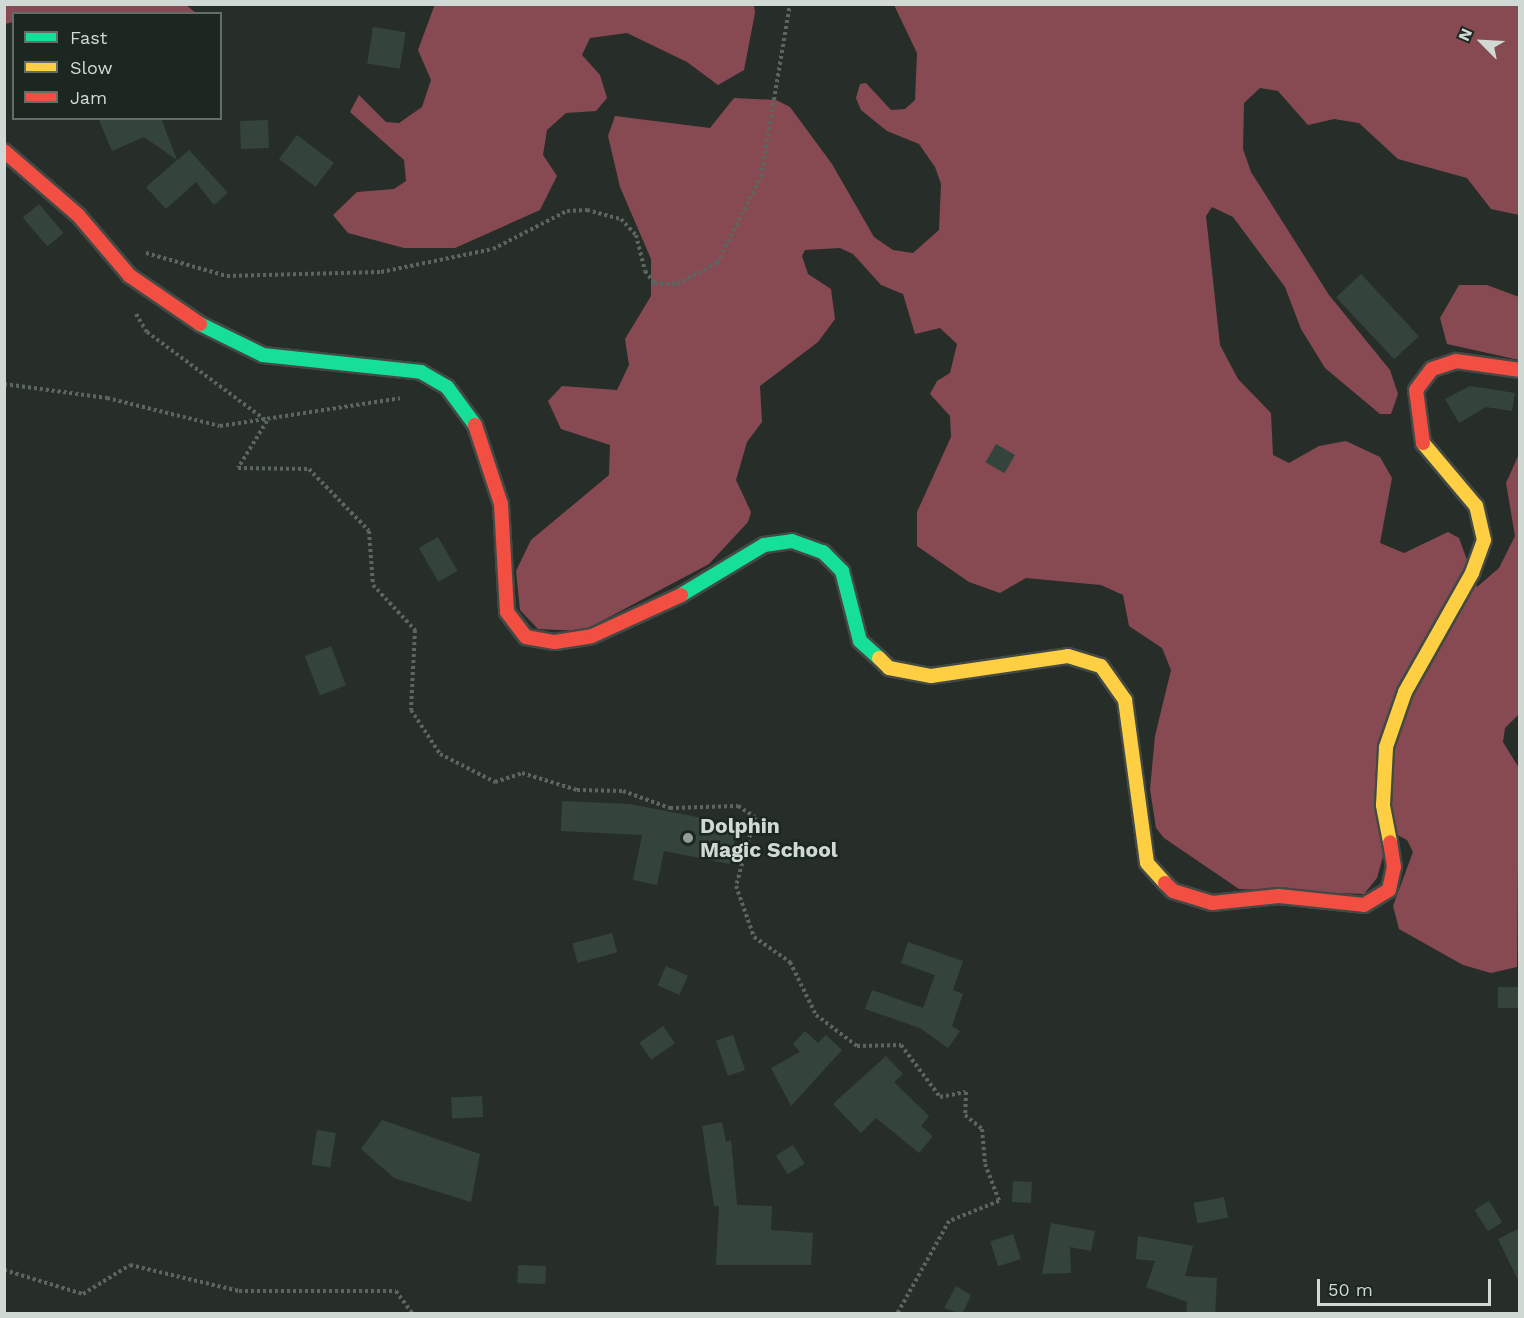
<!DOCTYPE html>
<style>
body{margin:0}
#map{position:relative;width:1524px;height:1318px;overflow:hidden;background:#272e2a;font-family:"Work Sans",sans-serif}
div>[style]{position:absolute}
.forest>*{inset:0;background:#874a52}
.building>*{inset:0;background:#34443d;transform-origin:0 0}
.path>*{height:4px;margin-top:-2px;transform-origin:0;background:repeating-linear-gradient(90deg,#5b6660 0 3px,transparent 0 6px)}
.roads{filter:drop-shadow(2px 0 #434945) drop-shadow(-2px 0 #434945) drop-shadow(0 2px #434945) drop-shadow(0 -2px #434945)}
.fast>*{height:14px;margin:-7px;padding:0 7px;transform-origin:7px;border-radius:7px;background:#16e098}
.slow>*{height:14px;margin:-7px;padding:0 7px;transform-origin:7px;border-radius:7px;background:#ffcf43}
.jam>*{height:14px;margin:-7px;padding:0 7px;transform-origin:7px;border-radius:7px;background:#f24e42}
.dots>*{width:16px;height:16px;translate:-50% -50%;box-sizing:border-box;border:3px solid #1b2720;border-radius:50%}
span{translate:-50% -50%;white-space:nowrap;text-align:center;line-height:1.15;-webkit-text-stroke:5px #1b2720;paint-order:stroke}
.poi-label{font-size:21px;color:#d1d9d5;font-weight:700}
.left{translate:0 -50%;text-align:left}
.frame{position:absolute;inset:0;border:6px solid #d1d9d5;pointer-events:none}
.legend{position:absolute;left:12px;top:12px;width:210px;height:108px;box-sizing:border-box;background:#1b2720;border:2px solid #646e68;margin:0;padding:8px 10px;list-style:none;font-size:18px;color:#d1d9d5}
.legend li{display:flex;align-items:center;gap:12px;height:30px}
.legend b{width:30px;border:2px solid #646e68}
.north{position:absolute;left:1452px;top:12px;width:60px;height:60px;-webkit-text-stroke:4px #1b2720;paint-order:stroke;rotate:294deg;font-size:16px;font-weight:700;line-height:24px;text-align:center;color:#d1d9d5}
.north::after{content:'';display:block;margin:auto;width:21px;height:27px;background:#d1d9d5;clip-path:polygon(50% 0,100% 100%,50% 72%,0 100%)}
.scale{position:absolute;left:1317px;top:1279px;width:174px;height:27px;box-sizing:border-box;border:3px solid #d1d9d5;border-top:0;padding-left:8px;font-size:18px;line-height:21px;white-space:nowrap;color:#d1d9d5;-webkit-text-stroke:4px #1b2720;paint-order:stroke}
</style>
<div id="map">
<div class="forest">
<div style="clip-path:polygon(435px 4px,754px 4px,755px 13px,744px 70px,718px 85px,687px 62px,627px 33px,590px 38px,582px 55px,600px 75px,607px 98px,596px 111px,566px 113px,547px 130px,543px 155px,557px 176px,540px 210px,455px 248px,404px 248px,348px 233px,333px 215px,357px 192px,394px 189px,406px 181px,404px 160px,350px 112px,359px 95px,386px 122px,399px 123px,422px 107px,431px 80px,418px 50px)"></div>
<div style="clip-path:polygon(186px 5px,196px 13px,14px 14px,13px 22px,5px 24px,5px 5px)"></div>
<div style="clip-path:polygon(894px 5px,1519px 5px,1519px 215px,1491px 209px,1467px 178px,1398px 159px,1359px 123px,1334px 119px,1308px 125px,1278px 91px,1260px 88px,1244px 103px,1243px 149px,1251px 172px,1329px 295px,1390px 370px,1398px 394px,1391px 414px,1380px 414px,1325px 368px,1301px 329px,1285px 287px,1233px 217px,1212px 207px,1206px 216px,1220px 345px,1238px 379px,1271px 413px,1273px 455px,1289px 463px,1319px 446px,1346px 441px,1380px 457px,1392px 478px,1380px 543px,1404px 553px,1448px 532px,1459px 538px,1477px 587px,1499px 568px,1515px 536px,1506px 483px,1519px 454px,1519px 714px,1505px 728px,1503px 742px,1519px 768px,1517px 967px,1491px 973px,1463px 965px,1399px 929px,1393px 906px,1413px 852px,1407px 840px,1390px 831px,1377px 878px,1364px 894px,1239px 889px,1164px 838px,1156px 828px,1150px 789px,1155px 736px,1171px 670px,1162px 648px,1129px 626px,1123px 595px,1101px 585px,1026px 578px,1000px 593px,969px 582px,917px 546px,917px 512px,951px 437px,950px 416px,930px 394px,937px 381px,950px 373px,957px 344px,940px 328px,915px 334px,903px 294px,881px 285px,853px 254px,840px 248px,805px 250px,802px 256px,808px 274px,831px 289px,835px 319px,818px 342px,760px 386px,762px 422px,747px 442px,736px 480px,751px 512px,748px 522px,709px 564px,583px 631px,538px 629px,520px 610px,516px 571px,531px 540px,609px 475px,610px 445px,561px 429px,548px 401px,562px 386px,617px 390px,629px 365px,625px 339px,651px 296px,651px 259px,620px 187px,608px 136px,615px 116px,710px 128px,734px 98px,776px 100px,790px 107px,832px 164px,874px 237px,893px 250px,913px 253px,939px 230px,941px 184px,935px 167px,919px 144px,887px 131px,861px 110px,856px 98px,860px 84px,866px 83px,891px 110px,905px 109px,915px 100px,917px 53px)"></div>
<div style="clip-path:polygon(1459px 285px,1487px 285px,1519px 297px,1519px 360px,1447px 344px,1440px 318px)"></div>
</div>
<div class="building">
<div style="left:373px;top:27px;width:33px;height:37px;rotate:9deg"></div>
<div style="clip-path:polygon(98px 118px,161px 118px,177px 160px,144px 137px,112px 151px)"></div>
<div style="left:268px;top:120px;width:28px;height:28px;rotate:88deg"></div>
<div style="left:297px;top:135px;width:46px;height:30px;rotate:37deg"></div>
<div style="clip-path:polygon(189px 150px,228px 193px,214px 205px,196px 182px,166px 209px,146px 187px)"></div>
<div style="left:39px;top:204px;width:38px;height:21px;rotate:50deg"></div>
<div style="left:1361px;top:274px;width:85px;height:34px;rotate:47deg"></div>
<div style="clip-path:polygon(1470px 386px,1515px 393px,1512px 411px,1486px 407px,1459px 423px,1445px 399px)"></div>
<div style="left:996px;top:444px;width:22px;height:21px;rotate:30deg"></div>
<div style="left:438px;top:537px;width:39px;height:22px;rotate:60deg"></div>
<div style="left:331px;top:646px;width:42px;height:28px;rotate:69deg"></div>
<div style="clip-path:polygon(562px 801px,630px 804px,738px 825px,730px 864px,664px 851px,657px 885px,633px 880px,642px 835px,561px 831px)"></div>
<div style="left:612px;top:933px;width:20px;height:41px;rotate:75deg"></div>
<div style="clip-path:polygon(908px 942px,963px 961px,953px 990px,963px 994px,952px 1026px,960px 1031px,948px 1048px,920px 1028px,865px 1009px,872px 990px,923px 1008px,935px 975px,901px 963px)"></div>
<div style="left:666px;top:966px;width:24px;height:21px;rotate:24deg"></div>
<div style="left:1520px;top:987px;width:21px;height:22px;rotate:90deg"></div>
<div style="left:663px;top:1026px;width:21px;height:29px;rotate:55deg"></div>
<div style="clip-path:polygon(805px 1031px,818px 1043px,826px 1035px,842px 1050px,791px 1106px,771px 1068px,800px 1052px,793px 1044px)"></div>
<div style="left:733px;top:1035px;width:37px;height:18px;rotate:71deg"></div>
<div style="clip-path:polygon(886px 1056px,903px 1074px,894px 1082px,929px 1116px,921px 1126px,933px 1136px,919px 1153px,876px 1118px,861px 1133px,833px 1104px)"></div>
<div style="left:482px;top:1096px;width:21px;height:31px;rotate:87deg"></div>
<div style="clip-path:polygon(382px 1120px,480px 1154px,471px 1202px,394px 1178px,361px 1149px)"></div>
<div style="clip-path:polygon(722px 1122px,726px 1142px,731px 1140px,737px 1205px,772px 1206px,771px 1230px,813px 1233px,811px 1265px,716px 1265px,719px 1206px,714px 1206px,702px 1126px)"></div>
<div style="left:317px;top:1130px;width:19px;height:35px;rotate:9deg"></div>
<div style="left:793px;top:1145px;width:22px;height:20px;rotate:58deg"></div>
<div style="left:1013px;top:1181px;width:19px;height:21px;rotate:3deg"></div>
<div style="left:1224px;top:1197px;width:21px;height:31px;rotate:79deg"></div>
<div style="left:1489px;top:1201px;width:25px;height:17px;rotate:58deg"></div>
<div style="clip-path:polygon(1051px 1223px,1095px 1231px,1091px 1251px,1070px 1247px,1071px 1273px,1042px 1274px)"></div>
<div style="clip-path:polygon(1520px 1228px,1520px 1284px,1498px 1239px)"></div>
<div style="left:1013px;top:1234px;width:26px;height:24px;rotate:72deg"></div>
<div style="clip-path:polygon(1138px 1236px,1193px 1246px,1185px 1276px,1217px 1278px,1215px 1314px,1186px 1314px,1187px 1302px,1146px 1287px,1155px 1261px,1136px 1259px)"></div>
<div style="left:518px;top:1265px;width:28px;height:18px;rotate:2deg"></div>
<div style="clip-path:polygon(956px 1286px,971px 1295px,962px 1314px,944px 1308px)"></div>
</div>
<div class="path">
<div style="left:146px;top:253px;width:84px;rotate:15.9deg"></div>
<div style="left:227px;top:276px;width:154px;rotate:-1.5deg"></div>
<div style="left:381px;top:272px;width:114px;rotate:-11.6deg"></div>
<div style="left:493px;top:249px;width:83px;rotate:-27.2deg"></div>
<div style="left:567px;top:211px;width:20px;rotate:-3deg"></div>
<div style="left:587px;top:210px;width:35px;rotate:15deg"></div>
<div style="left:621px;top:219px;width:22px;rotate:47deg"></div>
<div style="left:636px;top:235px;width:37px;rotate:76deg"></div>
<div style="left:645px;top:271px;width:15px;rotate:53deg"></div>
<div style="left:654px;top:283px;width:23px;rotate:2deg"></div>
<div style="left:677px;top:284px;width:45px;rotate:-27.7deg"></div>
<div style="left:717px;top:263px;width:97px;rotate:-62.9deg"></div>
<div style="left:761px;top:177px;width:175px;rotate:-80.5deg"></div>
<div style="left:136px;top:314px;width:21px;rotate:59deg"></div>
<div style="left:147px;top:332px;width:149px;rotate:36.6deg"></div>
<div style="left:267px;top:421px;width:55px;rotate:121.7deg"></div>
<div style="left:238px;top:468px;width:71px;rotate:0.8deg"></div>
<div style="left:309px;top:469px;width:86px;rotate:45.9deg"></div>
<div style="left:369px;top:531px;width:54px;rotate:85.8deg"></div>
<div style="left:373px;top:585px;width:62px;rotate:47deg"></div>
<div style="left:415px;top:630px;width:80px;rotate:92.9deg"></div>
<div style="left:411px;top:710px;width:53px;rotate:56.6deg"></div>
<div style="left:440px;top:754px;width:62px;rotate:27deg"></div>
<div style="left:495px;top:782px;width:28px;rotate:-18deg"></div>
<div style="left:522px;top:773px;width:58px;rotate:17.2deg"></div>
<div style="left:577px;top:790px;width:46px;rotate:1.2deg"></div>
<div style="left:623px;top:791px;width:50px;rotate:19.9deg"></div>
<div style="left:670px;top:808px;width:68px;rotate:-1.7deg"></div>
<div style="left:738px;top:806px;width:20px;rotate:33deg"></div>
<div style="left:755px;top:817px;width:72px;rotate:105.4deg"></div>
<div style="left:736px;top:886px;width:54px;rotate:70.6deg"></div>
<div style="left:754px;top:937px;width:44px;rotate:34.8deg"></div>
<div style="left:790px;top:962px;width:59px;rotate:63.9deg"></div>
<div style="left:816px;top:1015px;width:51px;rotate:37.1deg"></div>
<div style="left:857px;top:1046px;width:44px;rotate:-1.3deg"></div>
<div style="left:901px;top:1045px;width:65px;rotate:53.1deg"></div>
<div style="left:940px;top:1097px;width:26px;rotate:-11deg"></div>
<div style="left:966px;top:1092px;width:23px;rotate:92deg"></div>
<div style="left:965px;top:1115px;width:22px;rotate:39deg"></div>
<div style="left:982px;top:1129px;width:35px;rotate:85deg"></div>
<div style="left:985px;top:1164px;width:40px;rotate:69deg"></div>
<div style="left:999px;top:1201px;width:54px;rotate:158.2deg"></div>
<div style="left:949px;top:1221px;width:107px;rotate:119.2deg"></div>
<div style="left:4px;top:384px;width:104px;rotate:7.7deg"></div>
<div style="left:107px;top:398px;width:116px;rotate:13.9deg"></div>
<div style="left:220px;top:426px;width:182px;rotate:-8.8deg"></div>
<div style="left:4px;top:1270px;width:83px;rotate:16.9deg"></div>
<div style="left:83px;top:1294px;width:55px;rotate:-31.7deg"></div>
<div style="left:130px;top:1265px;width:112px;rotate:13.4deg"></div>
<div style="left:239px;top:1291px;width:157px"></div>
<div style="left:396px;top:1291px;width:29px;rotate:54deg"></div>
</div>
<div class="roads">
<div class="fast">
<div style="left:200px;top:324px;width:70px;rotate:26.2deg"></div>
<div style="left:263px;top:355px;width:159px;rotate:6.1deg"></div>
<div style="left:421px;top:372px;width:30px;rotate:30deg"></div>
<div style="left:447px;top:387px;width:47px;rotate:53.6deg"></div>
<div style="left:681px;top:595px;width:97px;rotate:-31.1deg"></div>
<div style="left:764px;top:545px;width:28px;rotate:-8deg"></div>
<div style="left:792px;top:541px;width:33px;rotate:20deg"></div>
<div style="left:823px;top:552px;width:27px;rotate:45deg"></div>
<div style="left:842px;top:571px;width:72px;rotate:75.6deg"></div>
<div style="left:860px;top:641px;width:25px;rotate:42deg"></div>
</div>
<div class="slow">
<div style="left:879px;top:658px;width:14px;rotate:45deg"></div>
<div style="left:889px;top:668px;width:43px;rotate:10.8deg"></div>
<div style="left:931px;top:676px;width:138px;rotate:-8.3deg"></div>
<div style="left:1068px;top:656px;width:34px;rotate:17deg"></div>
<div style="left:1101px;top:666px;width:42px;rotate:54.8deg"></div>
<div style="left:1125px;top:700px;width:164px;rotate:82.3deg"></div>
<div style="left:1147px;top:863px;width:27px;rotate:48deg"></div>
<div style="left:1390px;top:842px;width:38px;rotate:-101deg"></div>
<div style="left:1383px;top:805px;width:58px;rotate:-87deg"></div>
<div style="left:1386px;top:747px;width:58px;rotate:-70.9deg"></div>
<div style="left:1405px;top:692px;width:137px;rotate:-60.6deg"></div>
<div style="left:1472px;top:573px;width:35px;rotate:-70deg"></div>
<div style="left:1484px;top:540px;width:35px;rotate:-103deg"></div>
<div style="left:1476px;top:506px;width:82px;rotate:-130.1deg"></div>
</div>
<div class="jam">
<div style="left:4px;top:151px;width:98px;rotate:40.9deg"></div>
<div style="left:78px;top:215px;width:80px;rotate:49.6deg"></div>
<div style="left:130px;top:276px;width:85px;rotate:34.4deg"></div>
<div style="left:475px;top:425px;width:83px;rotate:71.8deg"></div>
<div style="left:501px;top:504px;width:108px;rotate:86.8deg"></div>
<div style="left:507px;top:612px;width:31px;rotate:53deg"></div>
<div style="left:526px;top:637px;width:29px;rotate:10deg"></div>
<div style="left:555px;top:642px;width:37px;rotate:-9deg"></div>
<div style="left:592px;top:636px;width:98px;rotate:-24.7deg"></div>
<div style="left:1423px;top:443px;width:53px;rotate:-97.5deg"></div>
<div style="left:1416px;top:390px;width:26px;rotate:-53deg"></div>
<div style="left:1432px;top:369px;width:25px;rotate:-18deg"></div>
<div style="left:1456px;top:361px;width:65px;rotate:8deg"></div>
<div style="left:1165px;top:883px;width:11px;rotate:45deg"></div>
<div style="left:1173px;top:891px;width:41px;rotate:17.1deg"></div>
<div style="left:1212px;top:903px;width:67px;rotate:-6deg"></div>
<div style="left:1279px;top:896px;width:85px;rotate:6deg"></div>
<div style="left:1364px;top:905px;width:29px;rotate:-31deg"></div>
<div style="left:1389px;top:890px;width:24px;rotate:-78deg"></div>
<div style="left:1394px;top:867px;width:25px;rotate:-99deg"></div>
</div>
</div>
<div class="dots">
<div style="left:688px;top:838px;background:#969d99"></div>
</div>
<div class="poi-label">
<span class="left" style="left:700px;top:838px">Dolphin<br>Magic School</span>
</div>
<div class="frame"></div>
<ul class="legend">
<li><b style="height:8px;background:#16e098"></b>Fast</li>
<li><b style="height:8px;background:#ffcf43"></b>Slow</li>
<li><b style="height:8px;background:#f24e42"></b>Jam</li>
</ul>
<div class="north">N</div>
<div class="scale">50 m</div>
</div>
